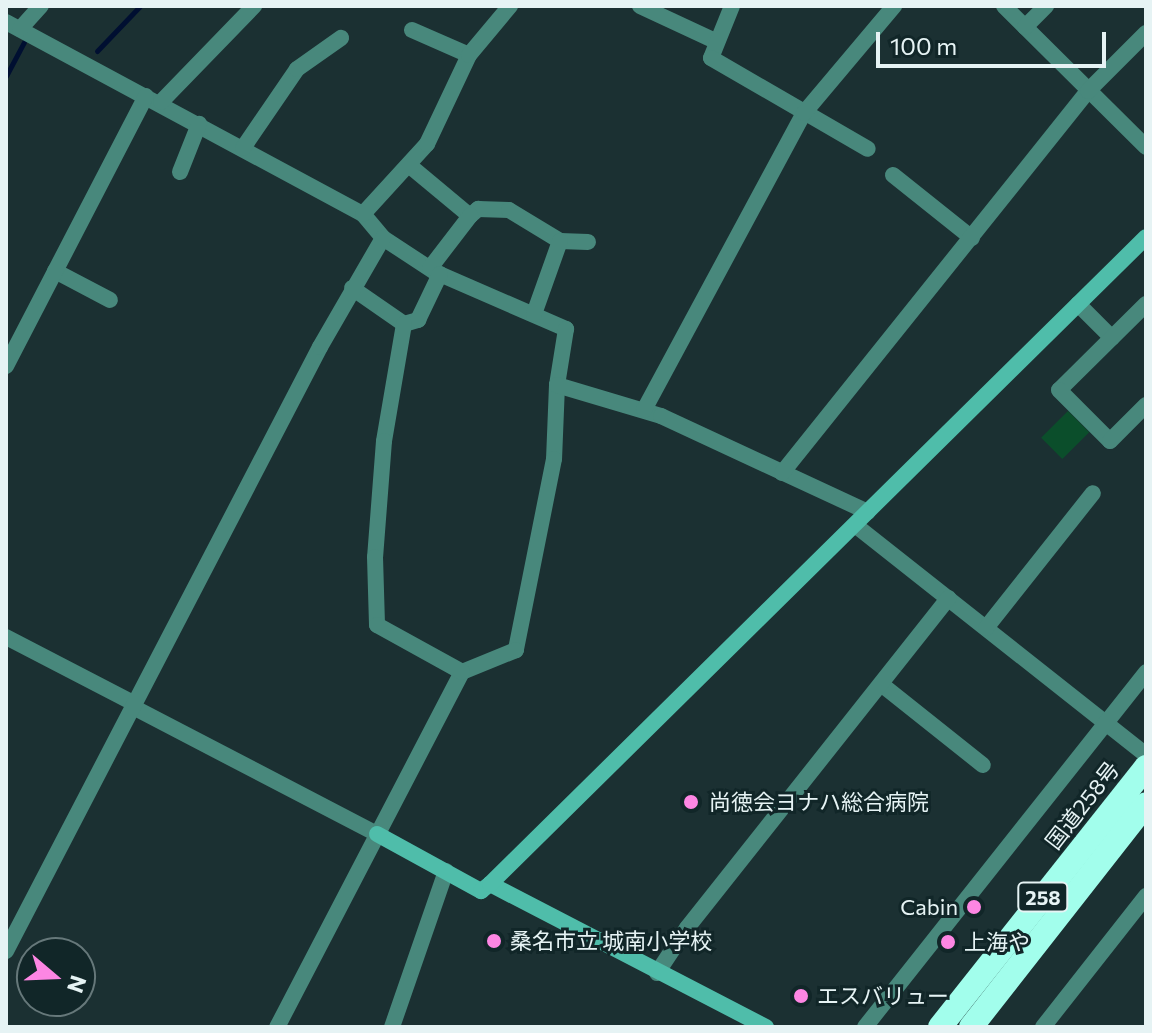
<!DOCTYPE html>
<meta charset="utf-8">
<style>
body{margin:0}
#map{position:relative;width:1152px;height:1033px;overflow:hidden;background:#1b3032;font-family:Commissioner,"Noto Sans JP",sans-serif}
div>[style]{position:absolute}
.green>*{inset:0;background:#0b4e2b;transform-origin:0 0}
.stream>*{height:5px;margin:-2.5px;padding:0 2.5px;transform-origin:2.5px;border-radius:2.5px;background:#000f31}
.street>*{height:16px;margin:-8px;padding:0 8px;transform-origin:8px;border-radius:8px;background:#48887c}
.secondary>*{height:16px;margin:-8px;padding:0 8px;transform-origin:8px;border-radius:8px;background:#4fbdaa}
.highway>*{height:24px;margin:-12px;padding:0 12px;transform-origin:12px;border-radius:12px;background:#a2feec}
.dots>*{width:22px;height:22px;translate:-50% -50%;box-sizing:border-box;border:4px solid #112628;border-radius:50%}
span{translate:-50% -50%;white-space:nowrap;text-align:center;line-height:1.15;-webkit-text-stroke:6px #112628;paint-order:stroke}
.shield-label span{padding:2px 6px;background:#112628;border:2px solid;border-radius:6px;-webkit-text-stroke-width:0}
.shield-label{font-size:20px;color:#e6f3f4;font-weight:700}
.poi-label{font-size:22px;color:#e6f3f4}
.left{translate:0 -50%;text-align:left}
.right{translate:-100% -50%;text-align:right}
.street-label{font-size:22px;color:#e6f3f4}
.frame{position:absolute;inset:0;border:8px solid #e6f3f4;pointer-events:none}
.north{position:absolute;left:16px;top:937px;width:80px;height:80px;box-sizing:border-box;background:#112628;border:2px solid #66787a;border-radius:50%;rotate:109deg;font-size:22px;font-weight:700;line-height:32px;text-align:center;color:#e6f3f4}
.north::after{content:'';display:block;margin:auto;width:28px;height:36px;background:#fd86e3;clip-path:polygon(50% 0,100% 100%,50% 72%,0 100%)}
.scale{position:absolute;left:876px;top:32px;width:230px;height:36px;box-sizing:border-box;border:4px solid #e6f3f4;border-top:0;padding-left:10px;font-size:24px;line-height:28px;white-space:nowrap;color:#e6f3f4;-webkit-text-stroke:6px #112628;paint-order:stroke}
</style>
<div id="map">
<div class="green">
<div style="left:1068px;top:411px;width:30px;height:38px;rotate:45deg"></div>
</div>
<div class="stream">
<div style="left:97px;top:51px;width:62px;rotate:-46.3deg"></div>
<div style="left:6px;top:76px;width:38px;rotate:-62deg"></div>
</div>
<div class="street">
<div style="left:640px;top:6px;width:83px;rotate:25deg"></div>
<div style="left:732px;top:6px;width:56px;rotate:112deg"></div>
<div style="left:711px;top:58px;width:181px;rotate:30.1deg"></div>
<div style="left:1004px;top:6px;width:200px;rotate:44.8deg"></div>
<div style="left:6px;top:22px;width:405px;rotate:28.3deg"></div>
<div style="left:363px;top:214px;width:31px;rotate:50deg"></div>
<div style="left:383px;top:238px;width:62px;rotate:33.2deg"></div>
<div style="left:435px;top:272px;width:143px;rotate:23.5deg"></div>
<div style="left:566px;top:329px;width:57px;rotate:99.1deg"></div>
<div style="left:557px;top:385px;width:74px;rotate:92.3deg"></div>
<div style="left:554px;top:459px;width:195px;rotate:101.3deg"></div>
<div style="left:516px;top:650px;width:58px;rotate:157.8deg"></div>
<div style="left:462px;top:672px;width:400px;rotate:117.5deg"></div>
<div style="left:1025px;top:27px;width:30px;rotate:-45deg"></div>
<div style="left:20px;top:29px;width:31px;rotate:-48deg"></div>
<div style="left:412px;top:30px;width:62px;rotate:23.7deg"></div>
<div style="left:161px;top:102px;width:134px;rotate:-45.9deg"></div>
<div style="left:243px;top:148px;width:96px;rotate:-55.6deg"></div>
<div style="left:297px;top:69px;width:54px;rotate:-35.2deg"></div>
<div style="left:410px;top:166px;width:78px;rotate:39.8deg"></div>
<div style="left:470px;top:216px;width:11px;rotate:-41deg"></div>
<div style="left:478px;top:209px;width:31px;rotate:2deg"></div>
<div style="left:509px;top:210px;width:60px;rotate:31.3deg"></div>
<div style="left:560px;top:241px;width:28px;rotate:2deg"></div>
<div style="left:180px;top:172px;width:52px;rotate:-68.4deg"></div>
<div style="left:893px;top:175px;width:101px;rotate:38.6deg"></div>
<div style="left:363px;top:214px;width:95px;rotate:-47.6deg"></div>
<div style="left:427px;top:144px;width:98px;rotate:-64.7deg"></div>
<div style="left:469px;top:55px;width:64px;rotate:-50.1deg"></div>
<div style="left:430px;top:268px;width:66px;rotate:-52.4deg"></div>
<div style="left:55px;top:271px;width:62px;rotate:27.8deg"></div>
<div style="left:352px;top:288px;width:63px;rotate:34.7deg"></div>
<div style="left:404px;top:324px;width:15px;rotate:-16deg"></div>
<div style="left:418px;top:320px;width:51px;rotate:-64.4deg"></div>
<div style="left:1078px;top:304px;width:48px;rotate:45deg"></div>
<div style="left:1146px;top:304px;width:122px;rotate:135.3deg"></div>
<div style="left:1059px;top:390px;width:72px;rotate:45deg"></div>
<div style="left:1110px;top:441px;width:51px;rotate:-45deg"></div>
<div style="left:534px;top:314px;width:77px;rotate:-70.4deg"></div>
<div style="left:404px;top:324px;width:119px;rotate:99.7deg"></div>
<div style="left:384px;top:441px;width:116px;rotate:94.4deg"></div>
<div style="left:375px;top:557px;width:68px;rotate:88.3deg"></div>
<div style="left:377px;top:625px;width:97px;rotate:28.9deg"></div>
<div style="left:6px;top:366px;width:304px;rotate:-62.6deg"></div>
<div style="left:557px;top:385px;width:109px;rotate:16.6deg"></div>
<div style="left:661px;top:416px;width:228px;rotate:24.9deg"></div>
<div style="left:644px;top:410px;width:337px;rotate:-61.7deg"></div>
<div style="left:804px;top:113px;width:140px;rotate:-49.9deg"></div>
<div style="left:782px;top:473px;width:489px;rotate:-51.3deg"></div>
<div style="left:1088px;top:91px;width:82px;rotate:-45deg"></div>
<div style="left:855px;top:525px;width:371px;rotate:38.3deg"></div>
<div style="left:986px;top:628px;width:172px;rotate:-51.6deg"></div>
<div style="left:6px;top:637px;width:145px;rotate:27.4deg"></div>
<div style="left:881px;top:684px;width:130px;rotate:38.5deg"></div>
<div style="left:133px;top:707px;width:275px;rotate:27.5deg"></div>
<div style="left:6px;top:951px;width:681px;rotate:-62.53deg"></div>
<div style="left:320px;top:347px;width:126px;rotate:-60deg"></div>
<div style="left:657px;top:973px;width:54px;rotate:-56.3deg"></div>
<div style="left:687px;top:928px;width:421px;rotate:-51.6deg"></div>
<div style="left:392px;top:1027px;width:165px;rotate:-70.9deg"></div>
<div style="left:865px;top:1027px;width:453px;rotate:-51.6deg"></div>
<div style="left:1043px;top:1027px;width:167px;rotate:-51.8deg"></div>
</div>
<div class="secondary">
<div style="left:377px;top:834px;width:119px;rotate:28.7deg"></div>
<div style="left:481px;top:891px;width:11px;rotate:-38deg"></div>
<div style="left:490px;top:884px;width:311px;rotate:27.4deg"></div>
<div style="left:490px;top:884px;width:921px;rotate:-44.6deg"></div>
</div>
<div class="highway">
<div style="left:940px;top:1027px;width:332px;rotate:-51.6deg"></div>
<div style="left:971px;top:1027px;width:283px;rotate:-51.9deg"></div>
</div>
<div class="dots">
<div style="left:691px;top:802px;background:#fd86e3"></div>
<div style="left:974px;top:907px;background:#fd86e3"></div>
<div style="left:494px;top:941px;background:#fd86e3"></div>
<div style="left:948px;top:942px;background:#fd86e3"></div>
<div style="left:801px;top:996px;background:#fd86e3"></div>
</div>
<div class="shield-label">
<span style="left:1043px;top:897px">258</span>
</div>
<div class="poi-label">
<span class="left" style="left:709px;top:802px">尚徳会ヨナハ総合病院</span>
<span class="right" style="left:958px;top:907px">Cabin</span>
<span class="left" style="left:510px;top:941px">桑名市立 城南小学校</span>
<span class="left" style="left:964px;top:942px">上海や</span>
<span class="left" style="left:817px;top:996px">エスバリュー</span>
</div>
<div class="street-label">
<span style="left:1082px;top:805px;rotate:-52deg">国道258号</span>
</div>
<div class="frame"></div>
<div class="north">N</div>
<div class="scale">100 m</div>
</div>
